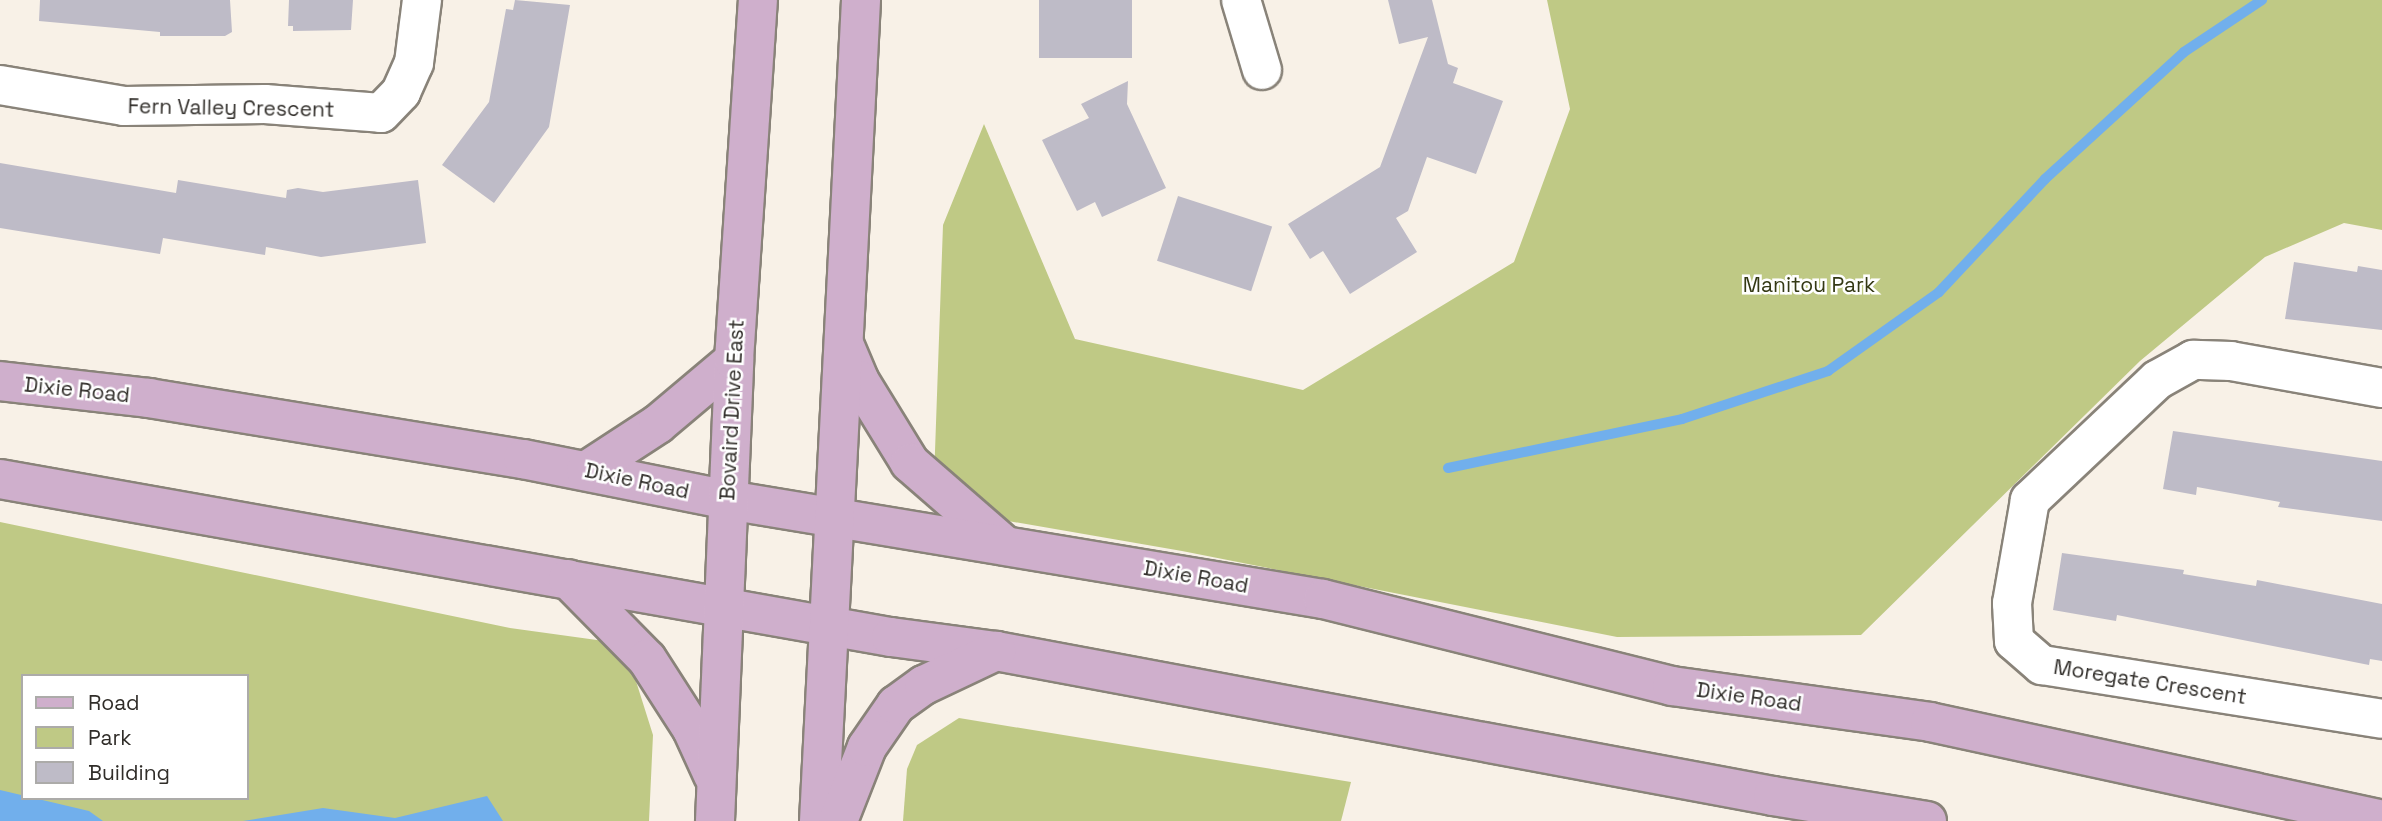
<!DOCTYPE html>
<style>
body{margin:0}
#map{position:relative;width:2382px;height:821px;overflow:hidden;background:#f8f1e7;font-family:"Space Grotesk",sans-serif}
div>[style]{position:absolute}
.green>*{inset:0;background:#bfc985}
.water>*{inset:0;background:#71afec}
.stream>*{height:10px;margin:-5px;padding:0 5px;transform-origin:5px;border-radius:5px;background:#71afec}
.building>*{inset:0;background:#bebbc7;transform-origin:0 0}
.roads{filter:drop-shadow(2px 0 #898379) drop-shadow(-2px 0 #898379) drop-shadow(0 2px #898379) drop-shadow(0 -2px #898379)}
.minor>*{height:38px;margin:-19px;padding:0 19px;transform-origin:19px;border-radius:19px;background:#fff}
.major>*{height:38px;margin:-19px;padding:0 19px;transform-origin:19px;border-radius:19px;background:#cfafcc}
span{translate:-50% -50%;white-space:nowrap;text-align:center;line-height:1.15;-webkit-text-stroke:5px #fff;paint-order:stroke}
.street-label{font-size:21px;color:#302d29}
.park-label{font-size:21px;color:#343914}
.legend{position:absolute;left:21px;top:674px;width:228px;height:126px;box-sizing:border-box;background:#fff;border:2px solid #acaba9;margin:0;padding:9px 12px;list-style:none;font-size:21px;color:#302d29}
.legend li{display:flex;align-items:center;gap:14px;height:35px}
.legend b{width:35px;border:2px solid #acaba9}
</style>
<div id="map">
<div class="green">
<div style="clip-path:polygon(1547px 0,2382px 0,2382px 230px,2344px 223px,2265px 257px,2140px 361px,1861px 635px,1617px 637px,1182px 551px,933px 508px,943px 225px,984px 124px,1075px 339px,1303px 390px,1514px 262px,1570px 109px)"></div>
<div style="clip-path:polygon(evenodd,0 522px,510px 628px,633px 645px,629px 659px,653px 735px,649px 821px,0 821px,0 522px,23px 676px,247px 676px,247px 798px,23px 798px,23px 676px)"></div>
<div style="clip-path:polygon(959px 718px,1351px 782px,1341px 821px,903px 821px,907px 769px,917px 745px)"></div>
</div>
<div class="water">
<div style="clip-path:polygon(0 790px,89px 811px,103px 821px,0 821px)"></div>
<div style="clip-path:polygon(487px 796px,503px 821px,243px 821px,323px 808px,395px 818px)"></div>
</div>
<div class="stream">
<div style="left:1448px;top:468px;width:239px;rotate:-11.8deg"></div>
<div style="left:1682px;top:419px;width:154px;rotate:-18.2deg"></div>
<div style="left:1828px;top:371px;width:136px;rotate:-35.4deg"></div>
<div style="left:1939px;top:292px;width:155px;rotate:-46.8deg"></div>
<div style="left:2045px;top:179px;width:188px;rotate:-42.4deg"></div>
<div style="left:2184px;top:52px;width:94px;rotate:-33.7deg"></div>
</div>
<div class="building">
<div style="clip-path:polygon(40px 0,230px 0,232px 32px,225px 36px,160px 36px,160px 32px,39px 21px)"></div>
<div style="clip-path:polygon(289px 0,353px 0,351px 30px,293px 31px,293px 26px,288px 26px)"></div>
<div style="clip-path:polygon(515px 0,570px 5px,549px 127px,494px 203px,442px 165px,489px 102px,506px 9px,513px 10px)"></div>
<div style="left:1039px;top:0;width:93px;height:58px"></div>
<div style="clip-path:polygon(1388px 0,1432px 0,1448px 64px,1458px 68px,1453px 83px,1503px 101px,1476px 174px,1427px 157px,1408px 211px,1396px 218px,1417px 252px,1350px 294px,1323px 251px,1310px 259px,1288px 224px,1380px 167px,1428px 37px,1399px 44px)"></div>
<div style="clip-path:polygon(1128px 81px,1127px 104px,1166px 188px,1102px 217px,1095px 202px,1077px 211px,1042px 140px,1089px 118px,1081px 104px)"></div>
<div style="clip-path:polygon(0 163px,176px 193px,178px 180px,286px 198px,287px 190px,298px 188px,323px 192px,418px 180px,426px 243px,321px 257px,266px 247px,265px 255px,163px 238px,160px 254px,0 228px)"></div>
<div style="left:1178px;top:196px;width:99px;height:68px;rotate:18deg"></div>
<div style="clip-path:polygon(2294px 262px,2357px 272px,2358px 266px,2382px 270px,2382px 330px,2285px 319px)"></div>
<div style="clip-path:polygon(2173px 431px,2382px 461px,2382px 521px,2278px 507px,2280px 502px,2197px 487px,2196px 495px,2163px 489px)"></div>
<div style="clip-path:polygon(2062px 553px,2184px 570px,2183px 574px,2256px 586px,2257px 580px,2382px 604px,2382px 661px,2370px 659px,2369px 665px,2117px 615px,2116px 621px,2053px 610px)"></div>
</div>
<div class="roads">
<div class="minor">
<div style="left:1241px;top:0;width:73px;rotate:73.3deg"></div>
<div style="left:0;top:85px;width:126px;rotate:9.6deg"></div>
<div style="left:124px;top:106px;width:141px;rotate:-0.8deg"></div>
<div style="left:265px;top:104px;width:116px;rotate:4.4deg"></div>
<div style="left:381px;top:113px;width:29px;rotate:-46deg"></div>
<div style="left:401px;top:92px;width:32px;rotate:-66deg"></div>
<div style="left:414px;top:63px;width:64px;rotate:-82.8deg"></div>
<div style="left:2382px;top:388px;width:153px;rotate:-169.9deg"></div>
<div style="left:2231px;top:361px;width:38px;rotate:-178deg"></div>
<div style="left:2193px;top:360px;width:41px;rotate:150.9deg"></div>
<div style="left:2157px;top:380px;width:175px;rotate:136.6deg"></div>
<div style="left:2030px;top:500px;width:105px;rotate:99.9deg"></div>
<div style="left:2012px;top:603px;width:38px;rotate:87deg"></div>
<div style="left:2014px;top:641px;width:37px;rotate:41deg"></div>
<div style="left:2042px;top:665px;width:344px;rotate:9deg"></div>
</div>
<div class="major">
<div style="left:844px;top:344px;width:39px;rotate:67deg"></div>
<div style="left:859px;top:380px;width:97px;rotate:58.4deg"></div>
<div style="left:910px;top:463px;width:122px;rotate:41deg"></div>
<div style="left:0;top:381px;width:150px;rotate:6.5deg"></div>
<div style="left:149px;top:398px;width:379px;rotate:9.3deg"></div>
<div style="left:523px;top:459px;width:209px;rotate:11.3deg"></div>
<div style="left:728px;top:500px;width:603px;rotate:9.45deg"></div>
<div style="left:1323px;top:599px;width:360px;rotate:14deg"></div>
<div style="left:1672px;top:686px;width:260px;rotate:7.9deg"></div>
<div style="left:1930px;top:722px;width:463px;rotate:12.2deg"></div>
<div style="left:586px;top:471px;width:86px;rotate:-33.1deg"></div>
<div style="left:658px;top:424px;width:99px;rotate:-40.1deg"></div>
<div style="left:0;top:479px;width:905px;rotate:10.06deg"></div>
<div style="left:891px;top:637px;width:106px;rotate:7.6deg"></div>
<div style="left:996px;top:651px;width:790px;rotate:10.57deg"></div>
<div style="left:1773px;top:796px;width:156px;rotate:9.2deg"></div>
<div style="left:568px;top:579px;width:112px;rotate:45.4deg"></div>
<div style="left:647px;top:659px;width:83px;rotate:57.3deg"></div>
<div style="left:692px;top:729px;width:51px;rotate:65.5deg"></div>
<div style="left:715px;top:821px;width:461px;rotate:-87.6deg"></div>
<div style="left:734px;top:360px;width:361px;rotate:-86.2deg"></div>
<div style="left:819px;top:821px;width:822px;rotate:-87.07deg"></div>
<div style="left:838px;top:821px;width:79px;rotate:-68.6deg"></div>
<div style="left:867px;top:747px;width:51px;rotate:-55.4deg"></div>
<div style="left:896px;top:705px;width:34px;rotate:-36deg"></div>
<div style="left:924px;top:685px;width:80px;rotate:-25.3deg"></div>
</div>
</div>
<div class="street-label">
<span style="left:231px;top:108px;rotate:1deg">Fern Valley Crescent</span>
<span style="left:77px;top:390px;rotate:6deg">Dixie Road</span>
<span style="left:732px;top:410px;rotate:-87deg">Bovaird Drive East</span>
<span style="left:637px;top:481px;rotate:12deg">Dixie Road</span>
<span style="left:1196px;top:577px;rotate:10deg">Dixie Road</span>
<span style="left:2150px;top:682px;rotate:9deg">Moregate Crescent</span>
<span style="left:1749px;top:697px;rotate:8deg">Dixie Road</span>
</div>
<div class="park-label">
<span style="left:1809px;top:285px">Manitou Park</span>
</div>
<ul class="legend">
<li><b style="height:9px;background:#cfafcc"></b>Road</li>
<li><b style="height:19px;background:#bfc985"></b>Park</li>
<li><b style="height:19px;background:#bebbc7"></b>Building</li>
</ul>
</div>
